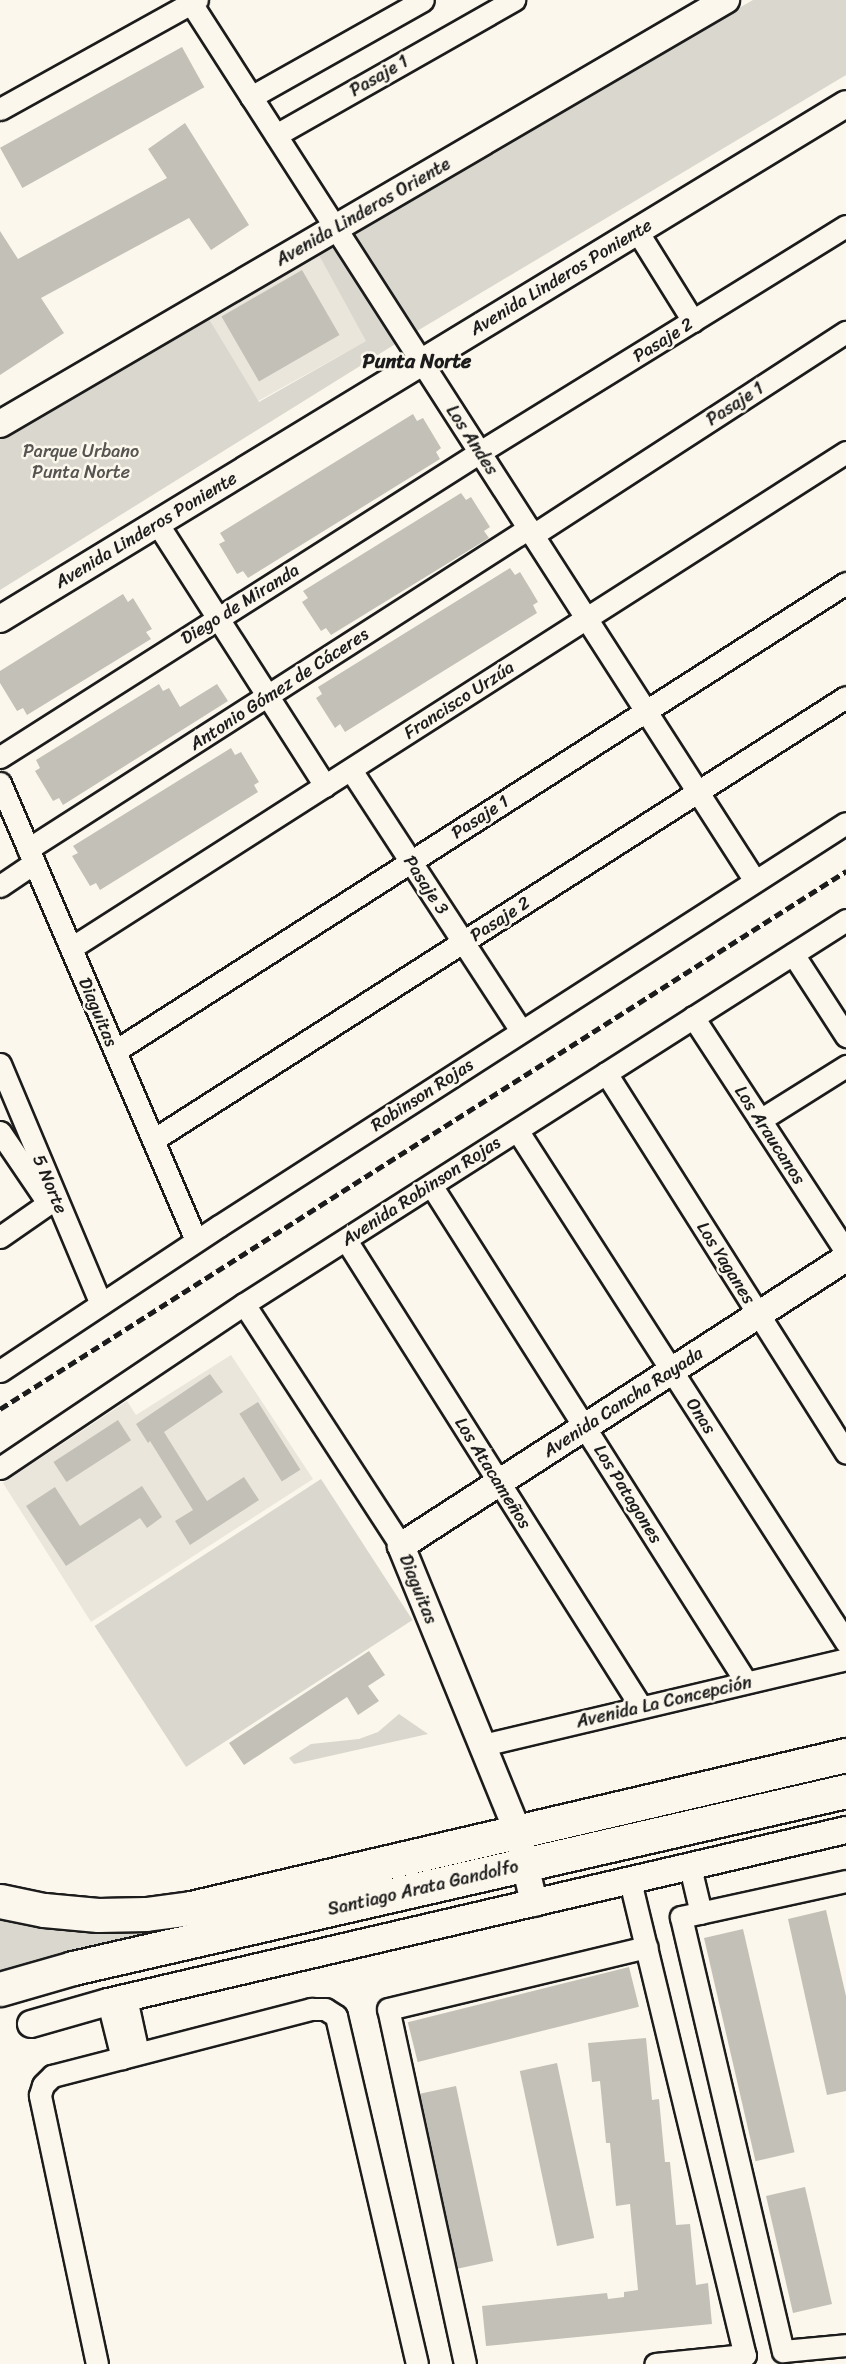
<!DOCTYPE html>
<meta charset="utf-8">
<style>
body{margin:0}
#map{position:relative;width:846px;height:2364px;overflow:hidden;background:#fbf7ec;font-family:Sriracha,sans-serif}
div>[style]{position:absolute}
.built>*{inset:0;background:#eae6dc;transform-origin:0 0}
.green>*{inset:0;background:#dad7ce;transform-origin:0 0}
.building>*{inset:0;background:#c3c0b8;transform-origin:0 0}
.roads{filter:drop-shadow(2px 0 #1c1c1c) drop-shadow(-2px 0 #1c1c1c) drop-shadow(0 2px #1c1c1c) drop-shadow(0 -2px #1c1c1c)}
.minor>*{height:21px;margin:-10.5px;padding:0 10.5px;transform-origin:10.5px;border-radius:10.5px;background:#fbf7ec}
.tertiary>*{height:26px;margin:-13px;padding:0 13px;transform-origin:13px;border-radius:13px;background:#fbf7ec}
.primary>*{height:33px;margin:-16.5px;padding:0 16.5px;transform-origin:16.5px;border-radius:16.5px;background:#fbf7ec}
.rail>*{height:4.5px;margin-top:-2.25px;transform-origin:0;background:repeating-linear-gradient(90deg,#1c1c1c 0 9px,transparent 0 13.5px)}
span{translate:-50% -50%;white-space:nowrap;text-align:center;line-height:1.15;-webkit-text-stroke:5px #fbf7ec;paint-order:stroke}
.street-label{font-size:18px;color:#1c1c1c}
.park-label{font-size:18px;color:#555451}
.neighbourhood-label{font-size:20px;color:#1c1c1c;font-weight:700}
</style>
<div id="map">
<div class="built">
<div style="left:316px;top:250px;width:104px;height:127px;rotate:61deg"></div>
<div style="clip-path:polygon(231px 1355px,313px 1479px,91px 1622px,3px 1483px,127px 1401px,136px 1415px)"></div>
</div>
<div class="green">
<div style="clip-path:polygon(753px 0,846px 0,846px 75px,397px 343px,0 590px,0 433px,206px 314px,259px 402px,366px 341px,316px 250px)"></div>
<div style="left:321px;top:1479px;width:168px;height:270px;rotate:57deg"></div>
<div style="clip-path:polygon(399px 1714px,428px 1734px,294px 1764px,289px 1758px,311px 1744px,359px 1739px,378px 1732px)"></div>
<div style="clip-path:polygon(497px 1853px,498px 1857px,0 1981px,0 1911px,44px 1921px)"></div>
</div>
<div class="building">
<div style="left:182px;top:47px;width:46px;height:208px;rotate:61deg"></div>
<div style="clip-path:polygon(185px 123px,249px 225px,211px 250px,189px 218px,41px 298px,64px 333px,0 375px,0 231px,18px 259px,167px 178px,148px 149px)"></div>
<div style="left:302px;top:270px;width:75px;height:93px;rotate:60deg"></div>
<div style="clip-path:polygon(413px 414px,417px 421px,423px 418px,441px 448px,436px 452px,440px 459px,248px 578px,243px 571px,237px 574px,219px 544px,225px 541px,220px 533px)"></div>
<div style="clip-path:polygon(461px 493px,466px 500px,471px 497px,490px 527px,484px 531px,489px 538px,331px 635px,326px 628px,321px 631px,302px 602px,308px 598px,303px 591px)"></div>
<div style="clip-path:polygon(510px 568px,515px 575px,520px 572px,531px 590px,538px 602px,533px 605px,537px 613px,345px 732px,340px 724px,335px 728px,316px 698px,322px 694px,318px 687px)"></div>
<div style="clip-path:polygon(123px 594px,128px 602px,133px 598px,152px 629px,146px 632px,151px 639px,27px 715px,23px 708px,17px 711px,0 683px,0 671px)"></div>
<div style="clip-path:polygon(159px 684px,163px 691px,169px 688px,180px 707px,217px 684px,228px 701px,63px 805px,59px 798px,53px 801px,35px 771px,40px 768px,36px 760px)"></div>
<div style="clip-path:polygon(231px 748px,235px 755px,241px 752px,259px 782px,254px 785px,258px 792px,100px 890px,96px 883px,90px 886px,72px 856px,78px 853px,73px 846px)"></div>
<div style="clip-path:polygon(210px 1374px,223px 1392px,164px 1432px,207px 1501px,244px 1477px,259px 1500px,190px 1545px,175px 1521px,193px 1510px,150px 1441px,148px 1443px,136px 1424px)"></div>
<div style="left:258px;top:1402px;width:80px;height:22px;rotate:58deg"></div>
<div style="left:118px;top:1420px;width:24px;height:77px;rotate:57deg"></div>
<div style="clip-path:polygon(142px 1486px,162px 1517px,147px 1528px,140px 1518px,66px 1566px,26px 1506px,55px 1487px,80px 1526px)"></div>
<div style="clip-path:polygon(369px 1651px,385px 1675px,368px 1686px,379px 1701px,358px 1715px,347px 1697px,244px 1765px,229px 1743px)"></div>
<div style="clip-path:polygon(826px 1910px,846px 1996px,846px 2091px,827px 2095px,788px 1919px)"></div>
<div style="left:743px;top:1929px;width:229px;height:40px;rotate:77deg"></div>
<div style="left:629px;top:1967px;width:41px;height:228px;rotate:76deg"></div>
<div style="clip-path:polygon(646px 2038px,652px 2100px,659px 2099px,665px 2162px,670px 2162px,676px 2225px,690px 2224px,696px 2285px,708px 2283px,712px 2324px,486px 2346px,482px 2306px,607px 2293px,608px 2299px,624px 2297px,624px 2292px,638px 2290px,630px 2204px,616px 2206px,610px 2143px,606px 2143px,600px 2081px,592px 2082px,588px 2043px)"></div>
<div style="left:557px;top:2063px;width:179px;height:38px;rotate:78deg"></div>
<div style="left:456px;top:2086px;width:179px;height:38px;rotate:78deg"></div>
<div style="left:805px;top:2187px;width:120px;height:40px;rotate:77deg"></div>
</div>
<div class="roads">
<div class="minor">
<div style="left:189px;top:0;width:1047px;rotate:57.28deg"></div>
<div style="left:251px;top:97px;width:197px;rotate:-29.4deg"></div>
<div style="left:0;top:109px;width:225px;rotate:-29deg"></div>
<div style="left:276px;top:135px;width:274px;rotate:-29.6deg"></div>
<div style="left:637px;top:231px;width:106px;rotate:58.1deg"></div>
<div style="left:157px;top:523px;width:312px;rotate:57.4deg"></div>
<div style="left:533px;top:535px;width:373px;rotate:-33deg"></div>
<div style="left:0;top:757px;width:569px;rotate:-32.43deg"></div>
<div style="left:480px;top:452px;width:430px;rotate:-31.7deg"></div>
<div style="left:351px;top:770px;width:311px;rotate:56.9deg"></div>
<div style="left:0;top:783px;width:497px;rotate:66.8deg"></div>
<div style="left:28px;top:849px;width:595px;rotate:-32.65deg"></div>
<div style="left:0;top:886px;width:41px;rotate:-34.1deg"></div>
<div style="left:71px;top:948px;width:920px;rotate:-32.62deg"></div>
<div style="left:793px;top:954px;width:98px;rotate:57.1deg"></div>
<div style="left:693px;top:1017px;width:280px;rotate:56.9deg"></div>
<div style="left:115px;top:1051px;width:868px;rotate:-32.63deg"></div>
<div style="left:0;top:1064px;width:260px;rotate:67.2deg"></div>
<div style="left:606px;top:1073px;width:449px;rotate:57.7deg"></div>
<div style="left:760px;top:1120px;width:102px;rotate:-32.1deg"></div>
<div style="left:517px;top:1130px;width:609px;rotate:57.28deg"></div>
<div style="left:0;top:1132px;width:86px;rotate:55.9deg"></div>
<div style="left:153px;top:1140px;width:822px;rotate:-32.59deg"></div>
<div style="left:431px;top:1185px;width:588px;rotate:57.63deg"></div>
<div style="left:0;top:1237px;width:68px;rotate:-34.9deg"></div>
<div style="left:346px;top:1240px;width:552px;rotate:57.72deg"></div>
<div style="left:244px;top:1304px;width:288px;rotate:57deg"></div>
<div style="left:0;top:1371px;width:263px;rotate:-33.5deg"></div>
<div style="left:219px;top:1226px;width:745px;rotate:-32.73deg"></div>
<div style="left:0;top:1468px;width:294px;rotate:-33.9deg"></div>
<div style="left:244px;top:1304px;width:714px;rotate:-32.53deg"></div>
<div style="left:483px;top:1745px;width:373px;rotate:-13.3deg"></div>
<div style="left:690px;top:1867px;width:47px;rotate:76.6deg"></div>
<div style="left:630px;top:1881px;width:488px;rotate:76.4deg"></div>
<div style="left:745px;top:2355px;width:90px;rotate:174.3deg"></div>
<div style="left:846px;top:1881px;width:169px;rotate:167.7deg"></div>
<div style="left:681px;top:1917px;width:446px;rotate:76.8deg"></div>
<div style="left:783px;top:2351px;width:63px;rotate:-5.4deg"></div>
<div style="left:126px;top:1998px;width:56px;rotate:77.7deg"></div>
<div style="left:108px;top:2002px;width:58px;rotate:76deg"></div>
<div style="left:97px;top:2364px;width:275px;rotate:-102deg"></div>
<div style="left:40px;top:2095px;width:10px;rotate:-73deg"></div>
<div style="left:43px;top:2085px;width:13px;rotate:-45deg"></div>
<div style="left:52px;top:2076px;width:268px;rotate:-14.5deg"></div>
<div style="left:311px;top:2009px;width:14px"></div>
<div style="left:325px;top:2009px;width:13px;rotate:32deg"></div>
<div style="left:336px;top:2016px;width:357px;rotate:76.9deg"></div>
<div style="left:465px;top:2364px;width:363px;rotate:-102.2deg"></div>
<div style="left:388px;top:2009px;width:266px;rotate:-13.5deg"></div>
</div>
<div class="tertiary">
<div style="left:0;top:424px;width:841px;rotate:-30.29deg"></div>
<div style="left:0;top:619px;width:990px;rotate:-31.33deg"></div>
<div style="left:534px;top:1903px;width:75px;rotate:-103.1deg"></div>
<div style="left:517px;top:1830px;width:307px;rotate:-112.2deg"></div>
<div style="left:401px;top:1546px;width:530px;rotate:-32.91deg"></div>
<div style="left:31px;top:2024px;width:80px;rotate:-15.9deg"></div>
<div style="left:108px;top:2002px;width:758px;rotate:-13.12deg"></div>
</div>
<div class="primary">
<div style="left:0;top:1901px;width:45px;rotate:11.6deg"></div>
<div style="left:44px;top:1910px;width:54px;rotate:5.3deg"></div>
<div style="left:98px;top:1915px;width:48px;rotate:-1.2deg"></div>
<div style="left:146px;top:1914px;width:45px;rotate:-7.6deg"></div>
<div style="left:191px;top:1908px;width:673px;rotate:-13.15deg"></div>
<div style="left:0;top:1989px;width:76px;rotate:-16deg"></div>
<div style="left:73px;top:1968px;width:793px;rotate:-12.9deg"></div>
</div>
</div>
<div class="rail">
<div style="left:0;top:1409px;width:1003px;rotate:-32.45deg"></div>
</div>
<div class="street-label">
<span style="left:379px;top:76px;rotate:-30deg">Pasaje 1</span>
<span style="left:363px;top:212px;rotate:-30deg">Avenida Linderos Oriente</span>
<span style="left:561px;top:277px;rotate:-31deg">Avenida Linderos Poniente</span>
<span style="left:663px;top:340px;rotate:-32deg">Pasaje 2</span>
<span style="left:735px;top:404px;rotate:-33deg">Pasaje 1</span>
<span style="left:472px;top:440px;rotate:57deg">Los Andes</span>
<span style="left:146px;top:530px;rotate:-31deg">Avenida Linderos Poniente</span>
<span style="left:240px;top:604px;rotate:-32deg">Diego de Miranda</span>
<span style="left:279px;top:689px;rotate:-33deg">Antonio Gómez de Cáceres</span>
<span style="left:459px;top:700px;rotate:-33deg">Francisco Urzúa</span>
<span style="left:480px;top:817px;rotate:-33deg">Pasaje 1</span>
<span style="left:426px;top:885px;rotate:57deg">Pasaje 3</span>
<span style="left:500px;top:919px;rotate:-33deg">Pasaje 2</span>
<span style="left:98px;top:1012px;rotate:67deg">Diaguitas</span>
<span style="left:422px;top:1095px;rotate:-33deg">Robinson Rojas</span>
<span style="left:770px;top:1135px;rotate:57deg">Los Araucanos</span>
<span style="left:50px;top:1184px;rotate:67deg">5 Norte</span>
<span style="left:421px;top:1191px;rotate:-33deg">Avenida Robinson Rojas</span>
<span style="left:726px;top:1263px;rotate:58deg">Los Yaganes</span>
<span style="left:623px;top:1402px;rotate:-33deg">Avenida Cancha Rayada</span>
<span style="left:701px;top:1416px;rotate:57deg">Onas</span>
<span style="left:493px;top:1473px;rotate:58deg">Los Atacameños</span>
<span style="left:628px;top:1494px;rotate:58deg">Los Patagones</span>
<span style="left:418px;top:1589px;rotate:68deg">Diaguitas</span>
<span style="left:664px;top:1702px;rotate:-13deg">Avenida La Concepción</span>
<span style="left:423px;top:1888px;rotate:-13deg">Santiago Arata Gandolfo</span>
</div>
<div class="park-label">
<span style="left:81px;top:462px">Parque Urbano<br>Punta Norte</span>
</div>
<div class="neighbourhood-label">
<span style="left:417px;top:361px">Punta Norte</span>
</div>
</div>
